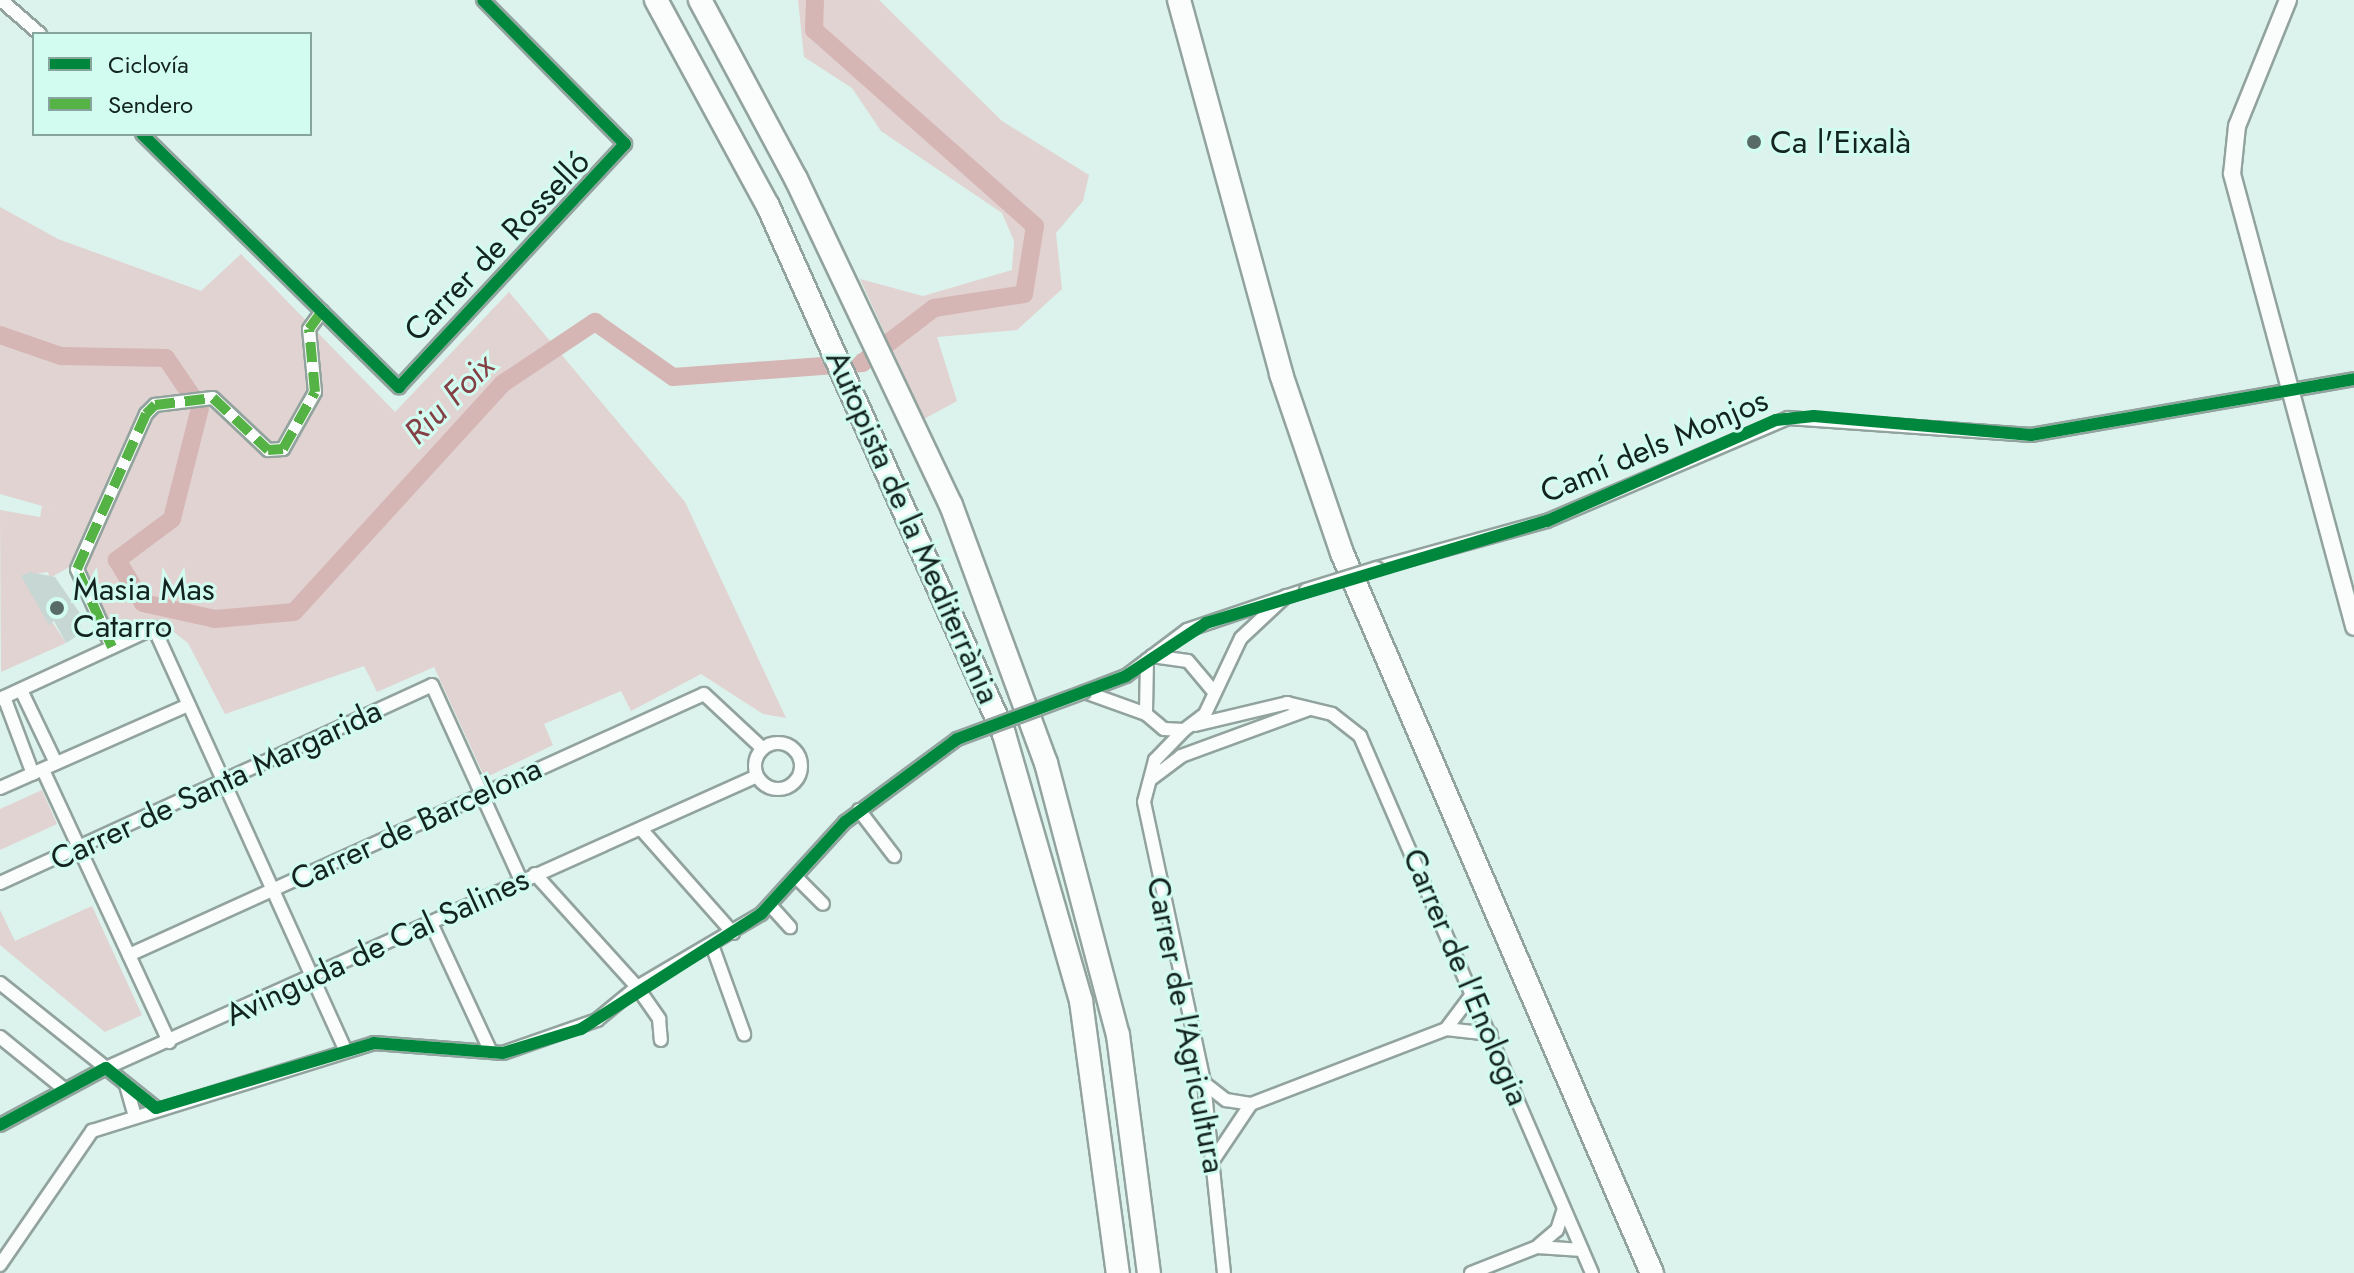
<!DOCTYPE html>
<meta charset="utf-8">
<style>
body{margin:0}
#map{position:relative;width:2354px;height:1273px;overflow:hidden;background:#dcf2ec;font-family:Jost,sans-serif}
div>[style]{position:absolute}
.green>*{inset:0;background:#e1d3d1}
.river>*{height:18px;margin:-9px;padding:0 9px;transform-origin:9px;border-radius:9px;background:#d5b6b5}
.building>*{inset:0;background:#c7d7d3}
.roads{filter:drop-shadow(2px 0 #92a39e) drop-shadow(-2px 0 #92a39e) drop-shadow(0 2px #92a39e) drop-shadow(0 -2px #92a39e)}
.street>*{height:12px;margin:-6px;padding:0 6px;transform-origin:6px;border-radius:6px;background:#fafdfc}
.street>.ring{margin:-6px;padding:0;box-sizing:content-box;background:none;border:12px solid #fafdfc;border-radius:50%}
.secondary>*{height:16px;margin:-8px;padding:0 8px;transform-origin:8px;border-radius:8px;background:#fafdfc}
.highway>*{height:22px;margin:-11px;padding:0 11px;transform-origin:11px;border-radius:11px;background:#fafdfc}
.bridges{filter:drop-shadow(2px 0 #92a39e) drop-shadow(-2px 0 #92a39e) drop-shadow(0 2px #92a39e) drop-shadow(0 -2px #92a39e)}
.street-bridge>*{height:12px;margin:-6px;padding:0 6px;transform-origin:6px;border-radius:6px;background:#fafdfc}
.quiet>*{height:10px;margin-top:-5px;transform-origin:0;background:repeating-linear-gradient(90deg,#55b245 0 20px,transparent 0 30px)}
.cycleway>*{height:12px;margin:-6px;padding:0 6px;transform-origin:6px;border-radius:6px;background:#00873e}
.dots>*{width:22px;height:22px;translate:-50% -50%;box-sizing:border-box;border:4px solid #d2fcf0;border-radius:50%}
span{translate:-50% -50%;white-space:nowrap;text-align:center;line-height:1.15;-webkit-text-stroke:6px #d2fcf0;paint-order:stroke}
.poi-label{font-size:32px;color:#13231f}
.left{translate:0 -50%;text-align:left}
.street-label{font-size:32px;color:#13231f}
.water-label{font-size:34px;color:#844045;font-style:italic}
.legend{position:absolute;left:32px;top:32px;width:280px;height:104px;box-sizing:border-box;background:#d2fcf0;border:2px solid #86a59c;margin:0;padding:10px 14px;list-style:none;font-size:24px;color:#13231f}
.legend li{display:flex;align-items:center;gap:16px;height:40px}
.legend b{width:40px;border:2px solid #86a59c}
</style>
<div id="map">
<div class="green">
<div style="clip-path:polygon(798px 0,879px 0,1002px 121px,1089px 175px,1083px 201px,1056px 233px,1062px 289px,1017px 330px,937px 337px,957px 401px,924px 419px,860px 279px,923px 296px,1012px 270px,1014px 241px,1002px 213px,881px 131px,852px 88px,804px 57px)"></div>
<div style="clip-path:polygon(0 207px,58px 239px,201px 291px,241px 254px,395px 412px,509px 292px,685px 502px,786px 718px,763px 714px,701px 674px,631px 711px,621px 691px,544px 724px,553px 745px,485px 778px,434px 667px,377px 692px,364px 666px,225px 714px,188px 643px,157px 619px,115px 638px,85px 573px,99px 522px,0 494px)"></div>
<div style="clip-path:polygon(42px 506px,91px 518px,73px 565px,50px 578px,48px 572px,22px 576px,66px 643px,1px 672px,0 510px,40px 517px)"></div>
<div style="clip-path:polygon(42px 790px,57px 824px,0 850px,0 809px)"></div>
<div style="clip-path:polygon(92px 906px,142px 1015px,105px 1032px,0 945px,0 910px,15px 941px)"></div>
</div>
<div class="river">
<div style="left:0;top:335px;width:65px;rotate:19deg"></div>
<div style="left:61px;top:356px;width:105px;rotate:1.1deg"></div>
<div style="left:166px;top:358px;width:60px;rotate:55.8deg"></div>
<div style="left:200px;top:408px;width:114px;rotate:104.2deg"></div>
<div style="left:172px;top:519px;width:69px;rotate:143.3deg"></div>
<div style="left:117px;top:560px;width:50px;rotate:58.8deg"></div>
<div style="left:143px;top:603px;width:74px;rotate:12.5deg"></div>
<div style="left:215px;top:619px;width:79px;rotate:-5.1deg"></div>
<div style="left:294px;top:612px;width:309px;rotate:-47.6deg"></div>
<div style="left:502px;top:384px;width:112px;rotate:-33.7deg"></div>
<div style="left:595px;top:322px;width:95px;rotate:35.2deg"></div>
<div style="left:673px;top:377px;width:190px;rotate:-4.2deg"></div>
<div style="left:862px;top:363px;width:91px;rotate:-37.4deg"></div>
<div style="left:934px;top:308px;width:91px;rotate:-8.8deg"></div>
<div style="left:1024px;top:294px;width:69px;rotate:-80.8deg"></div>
<div style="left:1035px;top:226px;width:295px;rotate:-138.4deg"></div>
<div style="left:814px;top:30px;width:30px;rotate:-88deg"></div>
</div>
<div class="building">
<div style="clip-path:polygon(30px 572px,55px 577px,81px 615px,80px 634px,66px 643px,54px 621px,49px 625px,21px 576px)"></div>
</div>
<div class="roads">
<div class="street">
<div style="left:1px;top:0;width:52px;rotate:41.1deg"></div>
<div style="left:142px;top:134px;width:361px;rotate:44.6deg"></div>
<div style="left:399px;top:387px;width:332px;rotate:-47.1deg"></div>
<div style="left:625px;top:144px;width:202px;rotate:-134.6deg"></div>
<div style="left:1377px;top:568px;width:176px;rotate:-15.5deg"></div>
<div style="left:1547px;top:521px;width:262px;rotate:-23.1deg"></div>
<div style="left:1788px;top:418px;width:244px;rotate:4deg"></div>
<div style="left:2031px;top:435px;width:328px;rotate:-9.8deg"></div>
<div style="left:112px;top:647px;width:85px;rotate:-114.2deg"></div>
<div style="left:77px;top:569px;width:170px;rotate:-66deg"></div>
<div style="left:146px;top:414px;width:13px;rotate:-45deg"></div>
<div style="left:155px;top:405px;width:58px;rotate:-6.9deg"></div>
<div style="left:213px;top:398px;width:76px;rotate:43.4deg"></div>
<div style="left:268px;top:450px;width:15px;rotate:-4deg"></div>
<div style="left:283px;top:449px;width:65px;rotate:-60.7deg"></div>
<div style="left:315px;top:392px;width:63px;rotate:-95.4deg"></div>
<div style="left:309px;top:329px;width:22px;rotate:-54deg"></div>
<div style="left:1152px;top:656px;width:36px;rotate:8deg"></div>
<div style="left:1188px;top:661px;width:40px;rotate:50deg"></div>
<div style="left:1147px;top:660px;width:54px;rotate:91.1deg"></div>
<div style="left:1146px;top:714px;width:23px;rotate:40deg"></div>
<div style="left:1164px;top:729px;width:20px;rotate:3deg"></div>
<div style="left:1184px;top:730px;width:26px;rotate:-37deg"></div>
<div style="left:1205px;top:714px;width:84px;rotate:-64.7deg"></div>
<div style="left:1241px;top:638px;width:62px;rotate:-43deg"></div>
<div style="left:21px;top:690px;width:81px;rotate:64.4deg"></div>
<div style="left:1084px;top:692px;width:45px;rotate:-20.9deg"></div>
<div style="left:1126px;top:676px;width:76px;rotate:-37deg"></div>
<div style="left:1187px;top:630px;width:126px;rotate:-18.6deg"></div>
<div style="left:1085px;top:692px;width:65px;rotate:19.8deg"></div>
<div style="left:4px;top:697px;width:82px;rotate:69.4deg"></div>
<div style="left:0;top:699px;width:170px;rotate:-24.8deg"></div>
<div style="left:154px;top:628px;width:463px;rotate:65.6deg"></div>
<div style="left:1195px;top:725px;width:95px;rotate:-13.4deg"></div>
<div style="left:1287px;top:703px;width:46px;rotate:13.7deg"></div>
<div style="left:1332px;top:714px;width:36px;rotate:38deg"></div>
<div style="left:1360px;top:736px;width:585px;rotate:66.63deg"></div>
<div style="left:1184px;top:730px;width:42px;rotate:134deg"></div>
<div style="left:1155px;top:760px;width:43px;rotate:104.7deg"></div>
<div style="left:1144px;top:802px;width:287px;rotate:77.9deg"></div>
<div style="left:1204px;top:1083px;width:191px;rotate:84deg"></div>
<div class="ring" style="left:755px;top:743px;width:34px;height:34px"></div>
<div style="left:43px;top:770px;width:300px;rotate:65.1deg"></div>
<div style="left:1151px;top:779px;width:38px;rotate:-37deg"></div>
<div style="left:1181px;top:756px;width:134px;rotate:-20.1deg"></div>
<div style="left:0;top:788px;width:206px;rotate:-23.8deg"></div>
<div style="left:859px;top:810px;width:58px;rotate:52.7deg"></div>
<div style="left:641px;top:829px;width:139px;rotate:48.5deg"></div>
<div style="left:535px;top:874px;width:152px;rotate:47.9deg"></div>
<div style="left:637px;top:987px;width:39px;rotate:55deg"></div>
<div style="left:659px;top:1019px;width:21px;rotate:85deg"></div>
<div style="left:796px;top:877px;width:38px;rotate:45deg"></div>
<div style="left:0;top:883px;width:475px;rotate:-24.6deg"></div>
<div style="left:432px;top:685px;width:214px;rotate:65.5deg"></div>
<div style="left:770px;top:905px;width:30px;rotate:48deg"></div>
<div style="left:431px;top:923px;width:142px;rotate:65.1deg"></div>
<div style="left:712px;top:945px;width:95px;rotate:70.2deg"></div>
<div style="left:129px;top:955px;width:631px;rotate:-24.41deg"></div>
<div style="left:704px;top:694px;width:79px;rotate:43deg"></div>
<div style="left:0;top:983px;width:200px;rotate:38.7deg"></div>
<div style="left:1446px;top:1029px;width:45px;rotate:-53.1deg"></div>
<div style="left:0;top:1037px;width:82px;rotate:39.1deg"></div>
<div style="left:1204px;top:1083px;width:28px;rotate:38deg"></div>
<div style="left:1226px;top:1100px;width:25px;rotate:9deg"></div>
<div style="left:126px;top:1085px;width:33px;rotate:74deg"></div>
<div style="left:0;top:1125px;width:120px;rotate:-28.3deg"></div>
<div style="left:106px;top:1068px;width:713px;rotate:-24.16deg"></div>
<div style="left:1214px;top:1159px;width:66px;rotate:-56.1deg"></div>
<div style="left:1251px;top:1104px;width:209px;rotate:-21deg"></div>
<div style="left:1446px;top:1029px;width:45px;rotate:6.3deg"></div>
<div style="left:1539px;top:1245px;width:23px;rotate:-40deg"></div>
<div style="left:1557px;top:1230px;width:22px;rotate:-72deg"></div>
<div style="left:0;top:1265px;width:163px;rotate:-55.5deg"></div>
<div style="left:92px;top:1131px;width:295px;rotate:-17.3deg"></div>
<div style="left:374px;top:1043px;width:129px;rotate:4.4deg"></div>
<div style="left:503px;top:1053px;width:100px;rotate:-19.3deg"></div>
<div style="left:597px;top:1020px;width:52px;rotate:-39.5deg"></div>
<div style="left:637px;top:987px;width:144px;rotate:-30.5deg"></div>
<div style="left:761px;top:914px;width:125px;rotate:-47.6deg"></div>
<div style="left:845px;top:822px;width:139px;rotate:-36.5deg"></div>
<div style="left:1471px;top:1273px;width:71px;rotate:-21.5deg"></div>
<div style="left:1537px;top:1247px;width:45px;rotate:3.8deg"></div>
</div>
<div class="secondary">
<div style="left:2288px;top:0;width:136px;rotate:112deg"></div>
<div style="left:2237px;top:126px;width:48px;rotate:95.9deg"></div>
<div style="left:2232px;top:174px;width:469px;rotate:74.9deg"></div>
</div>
<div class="highway">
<div style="left:656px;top:0;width:234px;rotate:61.5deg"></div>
<div style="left:768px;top:206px;width:578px;rotate:65.92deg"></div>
<div style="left:1004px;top:734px;width:278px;rotate:73.9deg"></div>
<div style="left:1081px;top:1001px;width:275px;rotate:82.3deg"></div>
<div style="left:700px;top:0;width:203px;rotate:61.8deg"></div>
<div style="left:796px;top:179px;width:361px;rotate:64.6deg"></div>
<div style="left:951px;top:505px;width:275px;rotate:69.8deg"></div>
<div style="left:1046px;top:763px;width:281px;rotate:75.2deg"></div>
<div style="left:1118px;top:1035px;width:240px;rotate:82.6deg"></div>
<div style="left:1179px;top:0;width:388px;rotate:74.7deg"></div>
<div style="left:1281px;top:374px;width:189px;rotate:71.2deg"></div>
<div style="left:1342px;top:553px;width:784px;rotate:66.71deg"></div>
</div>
</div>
<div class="bridges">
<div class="street-bridge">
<div style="left:1306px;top:590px;width:74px;rotate:-17.2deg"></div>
<div style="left:957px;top:739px;width:135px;rotate:-20.3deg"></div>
</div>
</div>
<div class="quiet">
<div style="left:112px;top:647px;width:85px;rotate:-114.2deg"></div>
<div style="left:77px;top:569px;width:170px;rotate:-66deg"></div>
<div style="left:146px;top:414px;width:13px;rotate:-45deg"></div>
<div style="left:155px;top:405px;width:58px;rotate:-6.9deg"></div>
<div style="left:213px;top:398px;width:76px;rotate:43.4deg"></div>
<div style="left:268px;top:450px;width:15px;rotate:-4deg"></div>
<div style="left:283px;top:449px;width:65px;rotate:-60.7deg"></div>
<div style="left:315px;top:392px;width:63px;rotate:-95.4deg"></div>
<div style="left:309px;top:329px;width:22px;rotate:-54deg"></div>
</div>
<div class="cycleway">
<div style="left:142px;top:134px;width:361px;rotate:44.6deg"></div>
<div style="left:399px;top:387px;width:332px;rotate:-47.1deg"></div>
<div style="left:625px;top:144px;width:202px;rotate:-134.6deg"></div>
<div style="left:0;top:1125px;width:120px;rotate:-28.3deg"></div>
<div style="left:106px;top:1068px;width:64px;rotate:38.7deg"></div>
<div style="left:156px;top:1108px;width:227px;rotate:-16.6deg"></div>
<div style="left:374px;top:1043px;width:129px;rotate:4.4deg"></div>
<div style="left:503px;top:1053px;width:82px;rotate:-17.1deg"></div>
<div style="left:581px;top:1029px;width:214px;rotate:-32.6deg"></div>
<div style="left:761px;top:914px;width:125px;rotate:-47.6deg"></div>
<div style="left:845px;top:822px;width:139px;rotate:-36.5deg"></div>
<div style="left:957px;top:739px;width:180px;rotate:-20.4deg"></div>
<div style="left:1126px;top:676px;width:96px;rotate:-33.5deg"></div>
<div style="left:1206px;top:623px;width:356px;rotate:-16.7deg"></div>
<div style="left:1547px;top:521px;width:250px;rotate:-23.8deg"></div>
<div style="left:1776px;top:420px;width:38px;rotate:-6deg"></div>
<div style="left:1814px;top:416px;width:218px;rotate:5deg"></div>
<div style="left:2031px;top:435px;width:328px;rotate:-9.8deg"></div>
</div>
<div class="dots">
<div style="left:1754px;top:142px;background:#596b67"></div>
<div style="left:57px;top:608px;background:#596b67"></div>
</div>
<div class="poi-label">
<span class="left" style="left:1770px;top:142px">Ca l'Eixalà</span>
<span class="left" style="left:73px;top:608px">Masia Mas<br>Catarro</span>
</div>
<div class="street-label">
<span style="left:497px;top:246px;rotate:-46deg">Carrer de Rosselló</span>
<span style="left:1654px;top:446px;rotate:-23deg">Camí dels Monjos</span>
<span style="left:913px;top:527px;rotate:66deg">Autopista de la Mediterrània</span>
<span style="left:216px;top:785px;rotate:-25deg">Carrer de Santa Margarida</span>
<span style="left:416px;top:824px;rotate:-25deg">Carrer de Barcelona</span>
<span style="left:377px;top:947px;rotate:-25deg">Avinguda de Cal Salines</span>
<span style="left:1466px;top:977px;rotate:67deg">Carrer de l'Enologia</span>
<span style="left:1186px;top:1025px;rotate:79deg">Carrer de l'Agricultura</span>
</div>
<div class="water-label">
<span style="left:449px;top:399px;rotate:-45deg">Riu Foix</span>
</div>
<ul class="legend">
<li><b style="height:10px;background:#00873e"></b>Ciclovía</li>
<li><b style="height:10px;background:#55b245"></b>Sendero</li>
</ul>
</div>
